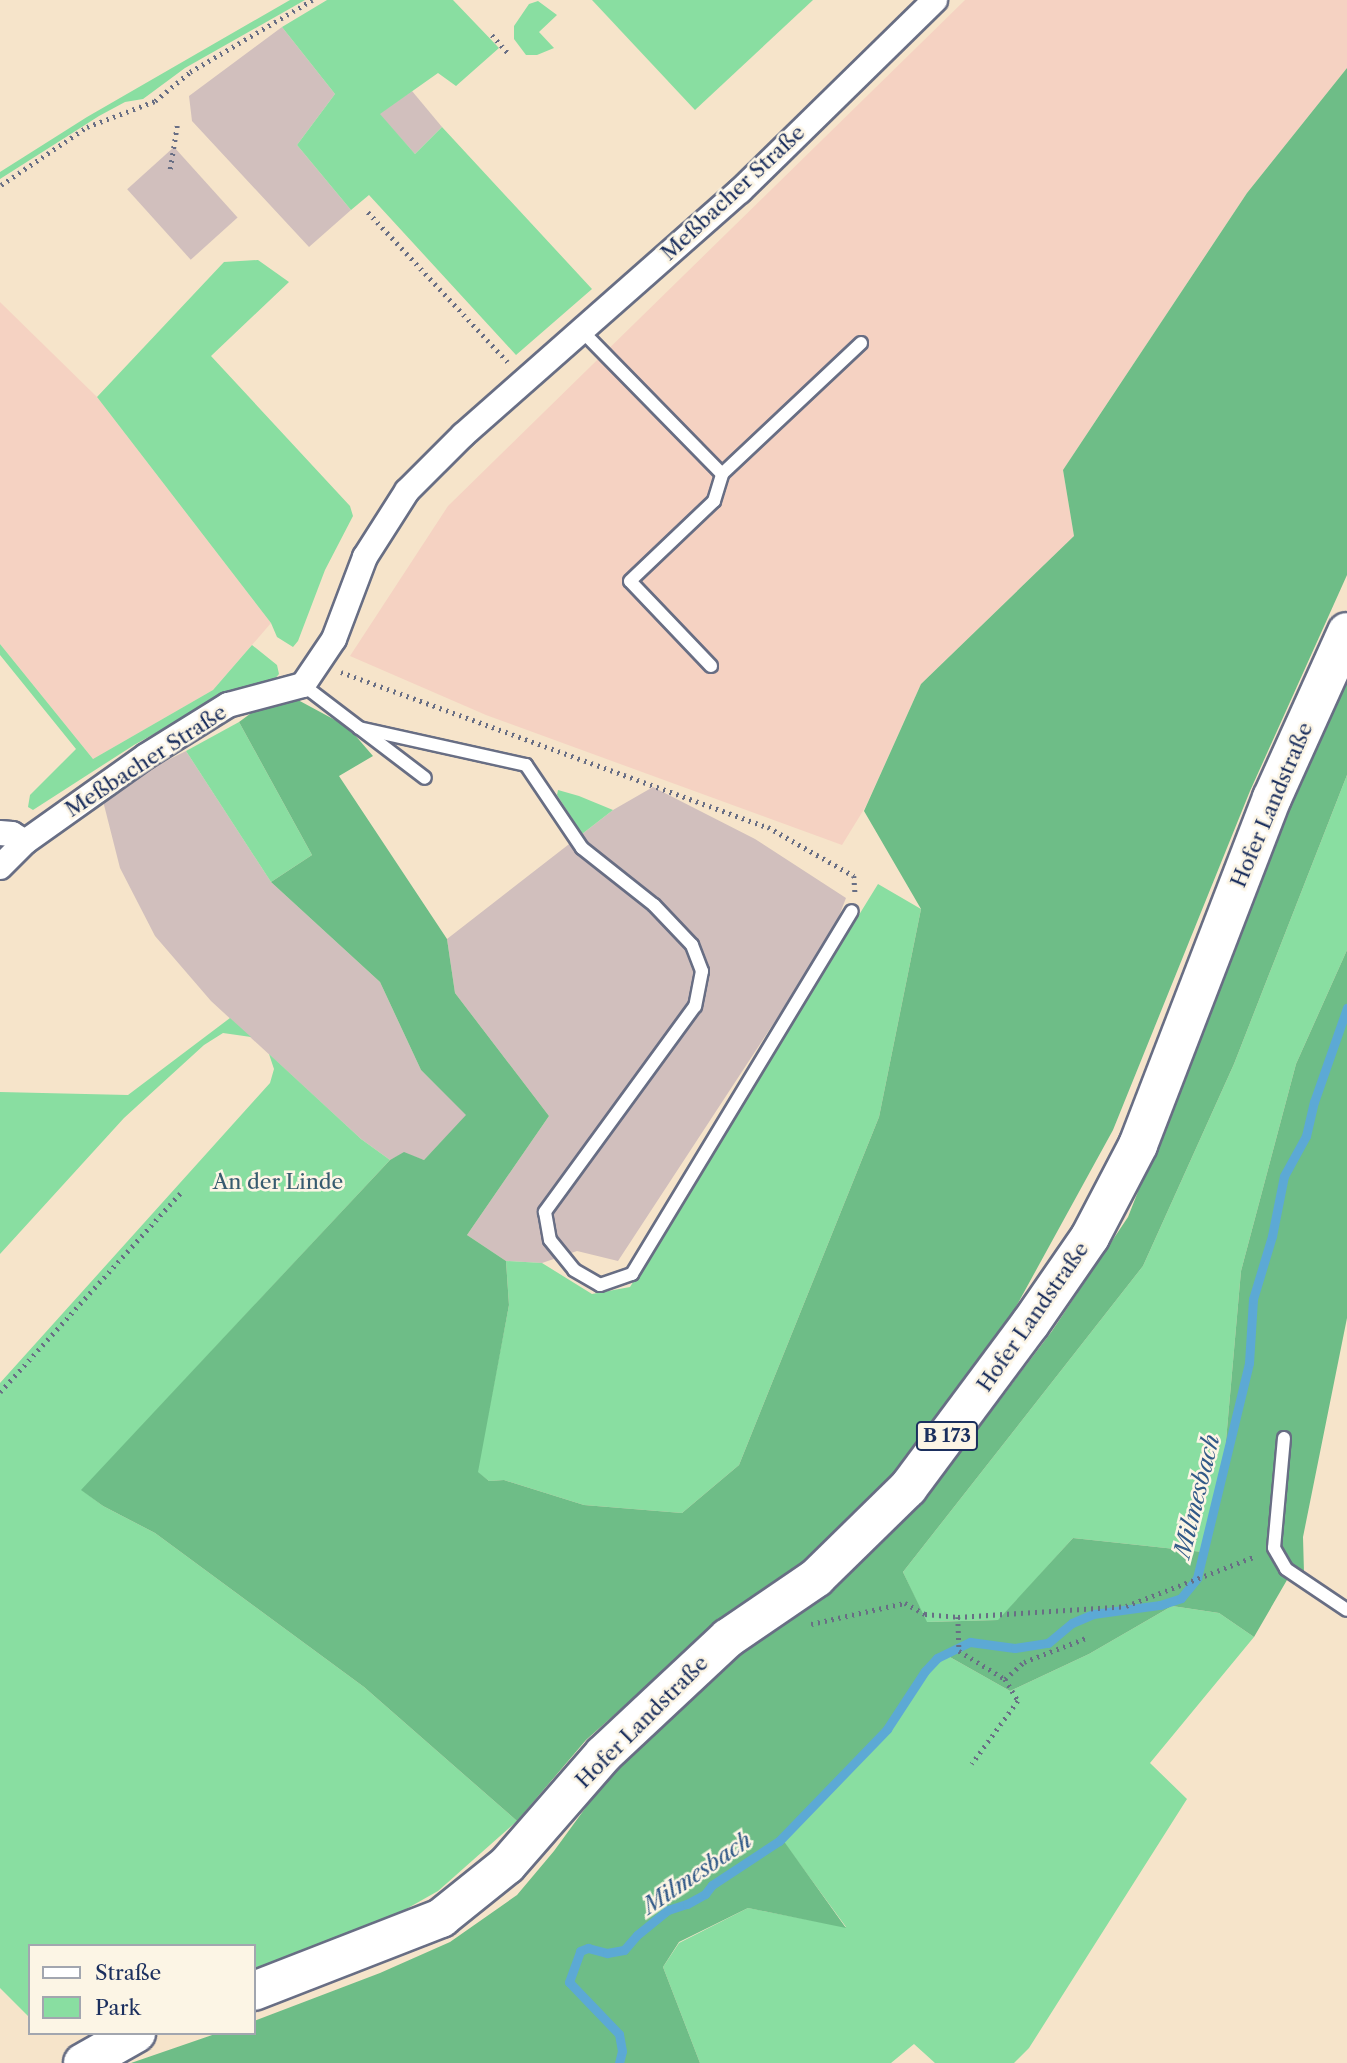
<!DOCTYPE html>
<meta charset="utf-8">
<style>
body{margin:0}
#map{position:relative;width:1347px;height:2063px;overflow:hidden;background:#f6e4ca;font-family:"Libre Caslon Text",serif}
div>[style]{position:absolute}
.built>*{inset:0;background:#f5d2c2}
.industrial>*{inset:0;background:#d1bfbd;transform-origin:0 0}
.green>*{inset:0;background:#89dea1}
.forest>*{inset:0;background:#6ebd87}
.stream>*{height:9px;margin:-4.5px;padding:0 4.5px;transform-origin:4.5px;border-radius:4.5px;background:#5ca9d5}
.path>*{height:4.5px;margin-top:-2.25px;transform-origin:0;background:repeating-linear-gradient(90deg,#686e84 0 2px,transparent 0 7px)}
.roads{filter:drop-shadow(2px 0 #686e84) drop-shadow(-2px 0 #686e84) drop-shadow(0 2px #686e84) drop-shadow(0 -2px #686e84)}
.service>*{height:12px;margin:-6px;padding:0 6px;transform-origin:6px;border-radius:6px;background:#fff}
.minor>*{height:24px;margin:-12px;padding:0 12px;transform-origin:12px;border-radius:12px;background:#fff}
.primary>*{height:38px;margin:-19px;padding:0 19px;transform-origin:19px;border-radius:19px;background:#fff}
span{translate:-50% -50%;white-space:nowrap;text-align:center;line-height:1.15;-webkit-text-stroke:5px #fcf5e5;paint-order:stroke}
.shield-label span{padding:2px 5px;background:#fcf5e5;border:2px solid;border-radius:5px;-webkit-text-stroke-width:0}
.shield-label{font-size:19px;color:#1b2f5e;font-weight:700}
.street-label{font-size:21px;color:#1b2f5e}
.park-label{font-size:21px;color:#365b6f}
.water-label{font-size:23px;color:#325a88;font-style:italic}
.legend{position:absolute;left:28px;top:1944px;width:228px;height:91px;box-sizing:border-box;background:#fcf5e5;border:2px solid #a2a6af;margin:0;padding:9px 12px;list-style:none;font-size:21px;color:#1b2f5e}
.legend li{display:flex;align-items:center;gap:14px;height:35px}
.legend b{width:35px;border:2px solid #a2a6af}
</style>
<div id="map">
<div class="built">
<div style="clip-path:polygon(965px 0,1347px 0,1347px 68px,1247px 193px,1063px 470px,1074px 536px,921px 684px,866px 806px,842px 845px,486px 715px,350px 656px,448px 506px)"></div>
<div style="clip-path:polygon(0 302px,97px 397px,271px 623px,213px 690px,93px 759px,0 644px)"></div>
</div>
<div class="industrial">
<div style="clip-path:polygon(282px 27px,335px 94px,297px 145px,351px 210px,309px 247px,192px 121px,189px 96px)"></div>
<div style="clip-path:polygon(412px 91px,442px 127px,415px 154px,379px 114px)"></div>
<div style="left:174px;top:147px;width:95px;height:63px;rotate:48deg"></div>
<div style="clip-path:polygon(186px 751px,271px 882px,380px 982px,421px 1070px,467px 1115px,424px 1160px,404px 1153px,390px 1160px,361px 1139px,211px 1001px,155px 936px,120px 868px,101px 793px)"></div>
<div style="clip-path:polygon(653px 787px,755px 839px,846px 898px,832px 934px,618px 1261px,577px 1251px,542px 1263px,506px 1261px,467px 1235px,549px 1116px,455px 993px,447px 939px,613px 810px)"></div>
</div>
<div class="green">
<div style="clip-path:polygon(290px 0,305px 0,185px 68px,143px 99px,125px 102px,99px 116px,0 179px,0 172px,87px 117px)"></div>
<div style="clip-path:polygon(327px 0,453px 0,499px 48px,456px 86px,438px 73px,380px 114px,415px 154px,442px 127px,592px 289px,516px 355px,369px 195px,351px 210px,297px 145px,335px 94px,282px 27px)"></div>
<div style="clip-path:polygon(592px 0,813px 0,695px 110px)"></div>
<div style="clip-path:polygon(538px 1px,557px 15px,539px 32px,554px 48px,537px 55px,526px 55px,514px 39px,514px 26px,529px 4px)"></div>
<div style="clip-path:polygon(258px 260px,289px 282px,211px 356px,350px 506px,353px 516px,325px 570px,298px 641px,293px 647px,277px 637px,271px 623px,97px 397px,224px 262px)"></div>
<div style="clip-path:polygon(0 644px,93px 759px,213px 690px,252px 645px,277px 665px,279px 674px,273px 681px,212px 702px,134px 745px,33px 810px,28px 807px,30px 795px,76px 749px,0 655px)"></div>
<div style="clip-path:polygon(239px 722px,312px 855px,271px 882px,186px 751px)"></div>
<div style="clip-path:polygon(1347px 775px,1347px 950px,1296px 1064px,1241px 1271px,1222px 1486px,1203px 1552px,1073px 1538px,999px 1620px,926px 1622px,903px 1572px,1143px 1266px,1234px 1064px)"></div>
<div style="clip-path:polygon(558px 790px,579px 796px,613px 810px,582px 834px,557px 795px)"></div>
<div style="clip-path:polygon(878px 884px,921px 909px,879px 1117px,739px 1465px,682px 1513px,584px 1505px,504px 1480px,489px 1481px,477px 1472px,509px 1305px,506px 1261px,542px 1263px,592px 1294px,630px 1287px)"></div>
<div style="clip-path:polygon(230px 1018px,251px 1037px,223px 1033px,204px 1045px,124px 1118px,0 1254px,0 1092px,128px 1095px)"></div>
<div style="clip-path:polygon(269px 1054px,361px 1139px,390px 1160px,82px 1490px,103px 1506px,155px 1533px,364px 1687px,517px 1821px,438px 1891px,346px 1943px,254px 1974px,254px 1946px,30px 1946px,30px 2018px,0 1988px,0 1383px,270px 1083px,274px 1069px)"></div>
<div style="clip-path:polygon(1172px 1606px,1219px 1613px,1254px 1637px,1150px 1763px,1187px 1799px,1029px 2048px,1014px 2063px,935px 2063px,914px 2044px,891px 2063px,700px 2063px,663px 1967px,679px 1943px,748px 1908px,846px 1927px,783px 1841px,889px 1729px,927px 1672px,948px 1656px,1010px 1691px,1089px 1654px)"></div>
</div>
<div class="forest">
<div style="clip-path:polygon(1347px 68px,1347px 575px,1250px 791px,1113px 1130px,1012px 1314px,899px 1474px,805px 1564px,714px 1626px,586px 1740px,517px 1821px,364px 1687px,155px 1533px,103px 1506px,81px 1490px,390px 1160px,404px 1152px,424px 1160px,466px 1115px,421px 1070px,380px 982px,271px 882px,312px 855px,239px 722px,269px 700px,298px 700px,348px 727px,373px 756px,339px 776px,447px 939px,455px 993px,549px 1116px,467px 1235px,506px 1261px,509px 1305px,478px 1472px,489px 1481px,504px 1480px,584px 1505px,682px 1513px,739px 1465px,879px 1117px,921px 909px,864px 811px,921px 684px,1074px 536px,1063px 470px,1247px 193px)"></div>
<div style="clip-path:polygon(1347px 678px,1347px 775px,1234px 1064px,1143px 1266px,903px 1572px,927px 1622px,998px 1620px,1073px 1538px,1203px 1552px,1222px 1486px,1241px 1271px,1296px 1064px,1347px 950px,1347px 1318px,1303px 1537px,1304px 1573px,1287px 1580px,1254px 1637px,1219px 1613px,1172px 1606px,1089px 1654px,1010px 1691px,948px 1656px,927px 1672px,889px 1729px,783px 1840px,846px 1928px,748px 1908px,679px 1942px,663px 1967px,700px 2063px,131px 2063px,218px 2033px,254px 2033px,254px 2021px,380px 1973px,450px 1942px,517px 1895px,554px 1851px,616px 1766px,735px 1656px,829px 1588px,921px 1504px,1052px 1331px,1128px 1217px,1289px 808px)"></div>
</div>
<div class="stream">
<div style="left:619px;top:2063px;width:12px;rotate:-76deg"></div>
<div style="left:622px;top:2051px;width:17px;rotate:-100deg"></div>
<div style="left:619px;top:2034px;width:72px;rotate:-133.9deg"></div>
<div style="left:569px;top:1982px;width:33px;rotate:-70deg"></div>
<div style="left:580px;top:1951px;width:9px;rotate:-21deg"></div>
<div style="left:588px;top:1948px;width:20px;rotate:15deg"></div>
<div style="left:607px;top:1953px;width:17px;rotate:-10deg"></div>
<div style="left:624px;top:1950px;width:20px;rotate:-49deg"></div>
<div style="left:637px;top:1935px;width:40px;rotate:-39deg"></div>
<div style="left:668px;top:1910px;width:20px;rotate:-18deg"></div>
<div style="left:687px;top:1904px;width:21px;rotate:-29deg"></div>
<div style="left:705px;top:1894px;width:11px;rotate:-52deg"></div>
<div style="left:712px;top:1885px;width:80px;rotate:-33.3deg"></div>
<div style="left:779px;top:1841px;width:156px;rotate:-46deg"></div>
<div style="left:887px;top:1729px;width:69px;rotate:-56.8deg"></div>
<div style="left:925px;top:1671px;width:18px;rotate:-47deg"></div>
<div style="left:937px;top:1658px;width:37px;rotate:-26deg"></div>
<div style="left:970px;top:1642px;width:45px;rotate:7.6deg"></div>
<div style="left:1015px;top:1648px;width:33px;rotate:-9deg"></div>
<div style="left:1048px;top:1643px;width:31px;rotate:-40deg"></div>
<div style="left:1072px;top:1623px;width:23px;rotate:-23deg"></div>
<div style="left:1093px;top:1614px;width:68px;rotate:-7.7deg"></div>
<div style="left:1160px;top:1605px;width:22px;rotate:-18deg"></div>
<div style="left:1181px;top:1598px;width:26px;rotate:-51deg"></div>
<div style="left:1197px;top:1578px;width:221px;rotate:-76.4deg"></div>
<div style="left:1249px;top:1363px;width:64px;rotate:-86.4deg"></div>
<div style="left:1253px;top:1299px;width:66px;rotate:-73.2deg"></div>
<div style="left:1272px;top:1236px;width:61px;rotate:-78.7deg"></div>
<div style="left:1284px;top:1176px;width:46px;rotate:-61.2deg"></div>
<div style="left:1306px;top:1136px;width:35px;rotate:-77deg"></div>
<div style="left:1314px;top:1102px;width:100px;rotate:-70.7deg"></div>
</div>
<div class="path">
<div style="left:492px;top:35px;width:27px;rotate:48deg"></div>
<div style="left:170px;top:169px;width:44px;rotate:-80.8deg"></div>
<div style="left:1px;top:185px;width:104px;rotate:-34deg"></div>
<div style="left:87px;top:127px;width:73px;rotate:-20.9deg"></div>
<div style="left:155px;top:101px;width:45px;rotate:-39.6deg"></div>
<div style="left:190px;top:72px;width:142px;rotate:-30.5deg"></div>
<div style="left:368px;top:212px;width:205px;rotate:47deg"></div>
<div style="left:341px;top:672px;width:454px;rotate:20deg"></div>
<div style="left:768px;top:827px;width:99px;rotate:29.7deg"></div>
<div style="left:854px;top:876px;width:16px;rotate:86deg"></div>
<div style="left:0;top:1392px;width:271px;rotate:-47.8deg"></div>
<div style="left:958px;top:1617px;width:34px;rotate:88deg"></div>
<div style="left:959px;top:1651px;width:54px;rotate:31.3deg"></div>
<div style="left:1005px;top:1679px;width:26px;rotate:59deg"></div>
<div style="left:1018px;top:1701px;width:78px;rotate:126.1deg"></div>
<div style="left:811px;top:1624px;width:96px;rotate:-12.6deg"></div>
<div style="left:905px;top:1603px;width:23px;rotate:29deg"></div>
<div style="left:925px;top:1614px;width:33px;rotate:5deg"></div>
<div style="left:958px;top:1617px;width:168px;rotate:-3.7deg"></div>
<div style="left:1126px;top:1606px;width:139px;rotate:-21deg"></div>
<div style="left:1005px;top:1679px;width:25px;rotate:-42deg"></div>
<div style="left:1024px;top:1662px;width:66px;rotate:-21.2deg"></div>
</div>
<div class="roads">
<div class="service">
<div style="left:582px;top:331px;width:200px;rotate:45.6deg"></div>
<div style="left:722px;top:474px;width:191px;rotate:-43.3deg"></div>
<div style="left:711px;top:666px;width:117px;rotate:-133.6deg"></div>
<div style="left:630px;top:581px;width:116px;rotate:-43.6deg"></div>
<div style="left:714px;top:501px;width:28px;rotate:-73deg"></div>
<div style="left:303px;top:685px;width:153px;rotate:37.3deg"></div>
<div style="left:359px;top:728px;width:171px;rotate:12.5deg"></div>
<div style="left:526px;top:765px;width:100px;rotate:56deg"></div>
<div style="left:582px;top:848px;width:92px;rotate:38.4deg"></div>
<div style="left:654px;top:905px;width:55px;rotate:46.5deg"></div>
<div style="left:692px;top:945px;width:28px;rotate:69deg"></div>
<div style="left:702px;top:971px;width:36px;rotate:101deg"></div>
<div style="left:695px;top:1006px;width:255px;rotate:126.1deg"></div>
<div style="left:545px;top:1212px;width:28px;rotate:80deg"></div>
<div style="left:550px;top:1240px;width:38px;rotate:51deg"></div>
<div style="left:574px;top:1270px;width:30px;rotate:30deg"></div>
<div style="left:600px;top:1285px;width:34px;rotate:-19deg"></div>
<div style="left:632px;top:1274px;width:424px;rotate:-58.8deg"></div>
<div style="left:1284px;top:1438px;width:110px;rotate:95.2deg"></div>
<div style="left:1274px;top:1548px;width:24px;rotate:60deg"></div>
<div style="left:1286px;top:1569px;width:73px;rotate:33.9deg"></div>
</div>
<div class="minor">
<div style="left:0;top:833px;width:12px;rotate:5deg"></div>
<div style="left:12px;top:834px;width:15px;rotate:32deg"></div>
<div style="left:0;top:867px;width:35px;rotate:-45deg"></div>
<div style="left:25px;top:842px;width:148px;rotate:-35.4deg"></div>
<div style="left:146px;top:756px;width:97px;rotate:-31.9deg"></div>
<div style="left:228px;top:705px;width:78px;rotate:-14.9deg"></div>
<div style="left:303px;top:685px;width:55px;rotate:-56deg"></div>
<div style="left:334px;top:639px;width:88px;rotate:-69.3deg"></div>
<div style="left:365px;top:557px;width:78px;rotate:-57.5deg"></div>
<div style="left:407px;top:491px;width:79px;rotate:-45deg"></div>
<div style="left:463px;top:435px;width:369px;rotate:-41.4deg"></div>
<div style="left:740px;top:191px;width:273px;rotate:-44.4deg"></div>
</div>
<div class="primary">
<div style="left:254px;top:1991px;width:201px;rotate:-21.3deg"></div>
<div style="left:441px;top:1918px;width:85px;rotate:-38.8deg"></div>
<div style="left:507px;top:1865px;width:147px;rotate:-48.9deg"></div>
<div style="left:604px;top:1754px;width:170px;rotate:-43.1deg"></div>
<div style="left:728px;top:1638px;width:107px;rotate:-34.3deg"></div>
<div style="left:816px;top:1578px;width:129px;rotate:-44.4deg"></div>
<div style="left:908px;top:1488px;width:204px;rotate:-53.4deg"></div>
<div style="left:1030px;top:1324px;width:106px;rotate:-55.4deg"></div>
<div style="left:1090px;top:1237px;width:104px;rotate:-62.4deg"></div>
<div style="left:1138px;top:1145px;width:372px;rotate:-68.9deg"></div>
<div style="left:1272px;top:798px;width:182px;rotate:-65.7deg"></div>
<div style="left:83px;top:2063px;width:61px;rotate:-29.5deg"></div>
</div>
</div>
<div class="shield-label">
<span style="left:947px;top:1436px">B 173</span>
</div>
<div class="street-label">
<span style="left:733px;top:193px;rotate:-43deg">Meßbacher Straße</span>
<span style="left:146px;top:761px;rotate:-33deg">Meßbacher Straße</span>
<span style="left:1272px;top:805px;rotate:-67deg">Hofer Landstraße</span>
<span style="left:1033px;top:1317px;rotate:-55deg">Hofer Landstraße</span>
<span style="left:642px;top:1722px;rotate:-45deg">Hofer Landstraße</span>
</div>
<div class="park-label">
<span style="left:278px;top:1182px">An der Linde</span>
</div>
<div class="water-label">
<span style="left:1197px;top:1496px;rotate:-76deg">Milmesbach</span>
<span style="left:697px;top:1873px;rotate:-34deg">Milmesbach</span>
</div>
<ul class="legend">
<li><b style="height:9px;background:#fff"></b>Straße</li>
<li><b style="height:19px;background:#89dea1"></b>Park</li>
</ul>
</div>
